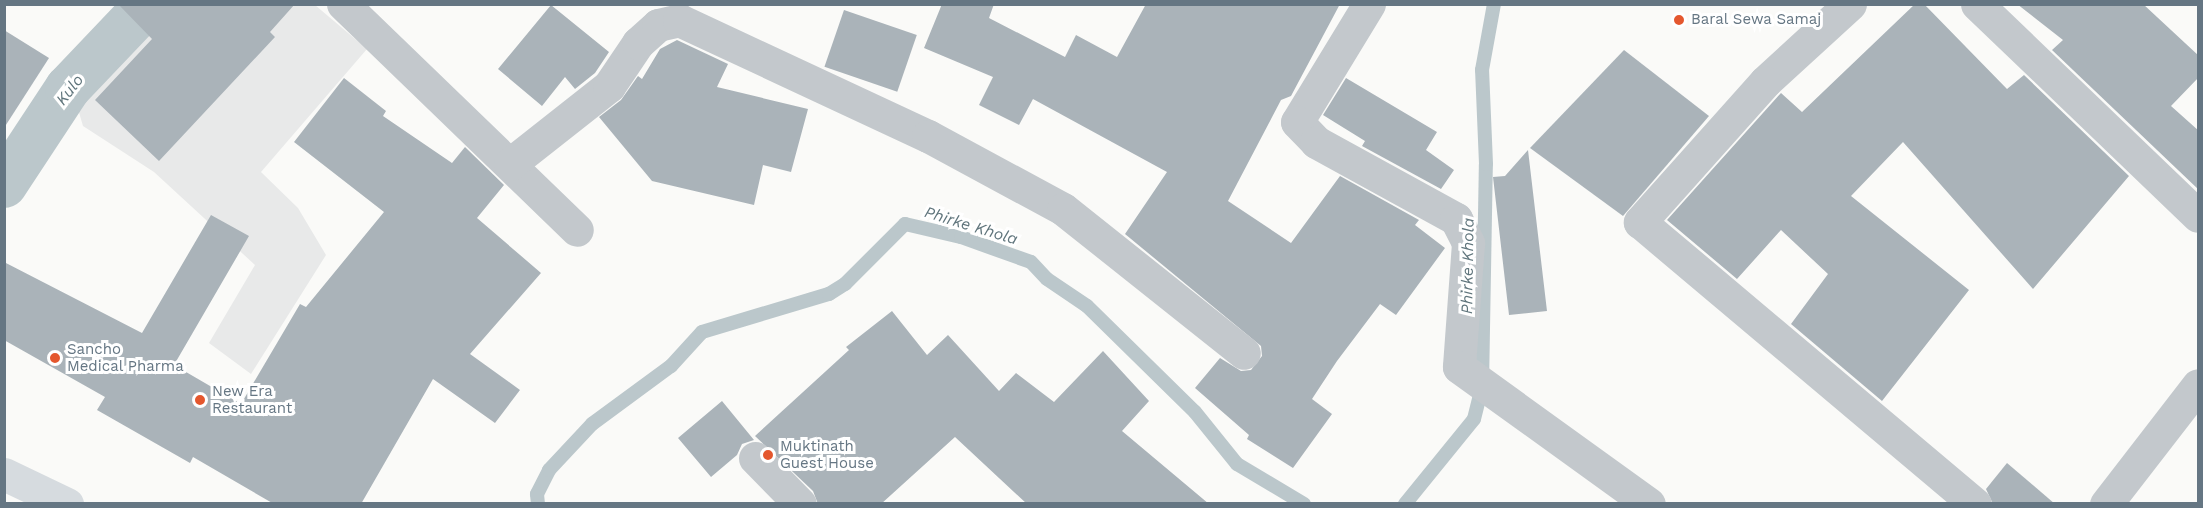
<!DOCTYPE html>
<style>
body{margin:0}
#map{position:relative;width:2203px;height:508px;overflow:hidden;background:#fafaf8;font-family:"Work Sans",sans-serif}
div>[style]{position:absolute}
.built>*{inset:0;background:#e8e9e9}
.stream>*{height:14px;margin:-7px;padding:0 7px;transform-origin:7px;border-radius:7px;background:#bbc7cb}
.canal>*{height:46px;margin:-23px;padding:0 23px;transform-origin:23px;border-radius:23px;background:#bbc7cb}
.building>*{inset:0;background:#aab3b9;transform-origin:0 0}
.minor>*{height:33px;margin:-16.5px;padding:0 16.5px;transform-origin:16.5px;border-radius:16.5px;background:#c3c8cc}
.highway>*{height:33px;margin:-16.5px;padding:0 16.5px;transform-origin:16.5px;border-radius:16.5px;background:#d6dbdf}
.dots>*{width:16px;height:16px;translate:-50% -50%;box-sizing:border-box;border:3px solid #fff;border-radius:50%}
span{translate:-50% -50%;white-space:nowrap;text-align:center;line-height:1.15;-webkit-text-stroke:6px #fff;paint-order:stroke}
.poi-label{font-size:15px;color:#657683}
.left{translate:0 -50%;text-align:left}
.water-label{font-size:16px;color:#60757c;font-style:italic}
.frame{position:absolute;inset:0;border:6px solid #657683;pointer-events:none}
</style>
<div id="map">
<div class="built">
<div style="clip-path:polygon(175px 5px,315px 5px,367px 49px,261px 172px,298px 208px,326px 255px,251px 374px,209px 343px,255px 265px,154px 172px,83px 126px,78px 109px)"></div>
</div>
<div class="stream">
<div style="left:538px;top:504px;width:10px;rotate:-96deg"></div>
<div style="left:537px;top:494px;width:27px;rotate:-63deg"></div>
<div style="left:549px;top:470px;width:63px;rotate:-46.9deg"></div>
<div style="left:592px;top:424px;width:98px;rotate:-36.3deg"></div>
<div style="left:671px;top:366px;width:46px;rotate:-47.6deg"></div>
<div style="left:702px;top:332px;width:133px;rotate:-16.7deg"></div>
<div style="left:829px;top:294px;width:19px;rotate:-32deg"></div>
<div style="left:845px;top:284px;width:85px;rotate:-45deg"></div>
<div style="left:905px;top:224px;width:57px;rotate:13.1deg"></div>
<div style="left:961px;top:237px;width:74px;rotate:19.7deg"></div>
<div style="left:1031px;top:262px;width:23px;rotate:47deg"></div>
<div style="left:1047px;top:279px;width:48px;rotate:34deg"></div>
<div style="left:1087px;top:306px;width:151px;rotate:44.5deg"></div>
<div style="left:1195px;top:412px;width:67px;rotate:51.1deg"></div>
<div style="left:1237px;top:464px;width:78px;rotate:30.8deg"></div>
<div style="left:1405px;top:504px;width:109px;rotate:-50.9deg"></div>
<div style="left:1474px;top:419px;width:34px;rotate:-76deg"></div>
<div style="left:1482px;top:386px;width:222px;rotate:-89deg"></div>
<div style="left:1486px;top:164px;width:94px;rotate:-92.4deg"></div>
<div style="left:1482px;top:70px;width:67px;rotate:-79.7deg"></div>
</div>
<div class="canal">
<div style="left:4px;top:185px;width:116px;rotate:-56.6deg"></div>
<div style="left:68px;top:88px;width:116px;rotate:-46.4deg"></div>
</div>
<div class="building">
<div style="clip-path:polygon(118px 4px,295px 4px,270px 32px,275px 37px,159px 161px,95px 100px,152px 39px)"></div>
<div style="clip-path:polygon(942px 4px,994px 4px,989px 18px,1065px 57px,1076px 35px,1117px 57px,1146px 4px,1340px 4px,1291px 96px,1281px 100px,1228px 201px,1291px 243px,1340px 176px,1419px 220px,1415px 225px,1445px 248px,1396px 315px,1380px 304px,1337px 361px,1312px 399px,1332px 414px,1293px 468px,1247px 439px,1249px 435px,1195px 388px,1220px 358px,1241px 371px,1251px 370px,1262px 356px,1261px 346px,1125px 234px,1167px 172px,1033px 99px,1019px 125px,979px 105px,993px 77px,924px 48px)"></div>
<div style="clip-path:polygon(1915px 4px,1924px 4px,2007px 89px,2024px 75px,2129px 176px,2033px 289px,1903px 142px,1851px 196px,1969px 290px,1882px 401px,1791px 324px,1828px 274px,1781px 230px,1737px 279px,1667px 220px,1781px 93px,1802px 112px)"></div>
<div style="clip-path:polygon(2017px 4px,2143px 4px,2199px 56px,2199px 77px,2171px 106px,2199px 131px,2199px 190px,2052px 50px,2063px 40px)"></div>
<div style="clip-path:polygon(551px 5px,609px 52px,595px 73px,575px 89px,565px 77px,542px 106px,498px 69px)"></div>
<div style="left:844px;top:10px;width:77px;height:60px;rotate:19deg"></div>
<div style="clip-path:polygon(4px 30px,49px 58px,4px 128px)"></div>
<div style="clip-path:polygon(677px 40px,728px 64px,717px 87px,808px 109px,791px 172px,763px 165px,754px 205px,652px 181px,599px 117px,621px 100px,638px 76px,642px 79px,660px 49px)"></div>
<div style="clip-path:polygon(1624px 50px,1709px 116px,1623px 216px,1530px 148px)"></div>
<div style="clip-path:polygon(344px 78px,386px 111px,383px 116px,452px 163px,465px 147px,504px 185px,477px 218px,541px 273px,470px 354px,520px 390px,495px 423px,433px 379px,361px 504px,274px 504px,193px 457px,190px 463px,97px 410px,105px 397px,4px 340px,4px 262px,142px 333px,211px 215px,249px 236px,174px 365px,241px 404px,300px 304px,306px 307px,384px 212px,294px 142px)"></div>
<div style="clip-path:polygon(1346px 78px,1437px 132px,1426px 150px,1454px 170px,1441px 189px,1362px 146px,1365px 141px,1323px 115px)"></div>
<div style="clip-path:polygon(1528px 150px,1547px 311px,1509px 315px,1493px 177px,1505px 176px)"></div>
<div style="clip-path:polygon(892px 311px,927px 355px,948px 335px,999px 391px,1016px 373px,1054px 402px,1103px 351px,1149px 401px,1122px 431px,1209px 504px,1027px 504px,955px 437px,881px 504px,818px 504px,813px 491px,755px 436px,849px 350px,846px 347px)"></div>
<div style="clip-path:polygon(722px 401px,754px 440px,742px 444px,737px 455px,711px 477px,678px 438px)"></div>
<div style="clip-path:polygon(2007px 463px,2055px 504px,1993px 504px,1986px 489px)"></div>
</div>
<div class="minor">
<div style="left:343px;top:4px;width:325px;rotate:44deg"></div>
<div style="left:1369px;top:4px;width:138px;rotate:121.4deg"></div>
<div style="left:1297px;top:122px;width:28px;rotate:46deg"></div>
<div style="left:1316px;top:142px;width:160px;rotate:28.8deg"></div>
<div style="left:1456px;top:219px;width:27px;rotate:63deg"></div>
<div style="left:1468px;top:243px;width:124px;rotate:94.2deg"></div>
<div style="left:1459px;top:367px;width:234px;rotate:35.8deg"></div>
<div style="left:1850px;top:4px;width:115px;rotate:137.5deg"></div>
<div style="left:1765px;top:82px;width:188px;rotate:131.8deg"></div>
<div style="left:1640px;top:222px;width:438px;rotate:40.1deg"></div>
<div style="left:1977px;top:4px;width:306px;rotate:43.8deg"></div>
<div style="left:510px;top:164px;width:126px;rotate:-38.2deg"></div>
<div style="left:609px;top:86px;width:52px;rotate:-56deg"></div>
<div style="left:638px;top:43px;width:27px;rotate:-42deg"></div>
<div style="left:658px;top:25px;width:22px;rotate:-13deg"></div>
<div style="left:679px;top:20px;width:275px;rotate:25deg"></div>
<div style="left:928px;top:136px;width:153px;rotate:28.4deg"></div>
<div style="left:1063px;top:209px;width:231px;rotate:38.5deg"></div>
<div style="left:755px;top:458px;width:64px;rotate:45.6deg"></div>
<div style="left:2106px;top:504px;width:150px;rotate:-52.3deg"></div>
</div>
<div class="highway">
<div style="left:4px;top:474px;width:70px;rotate:25.5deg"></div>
</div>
<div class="dots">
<div style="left:1679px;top:20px;background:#e4572e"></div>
<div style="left:55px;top:358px;background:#e4572e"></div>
<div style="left:200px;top:400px;background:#e4572e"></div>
<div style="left:768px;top:455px;background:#e4572e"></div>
</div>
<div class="poi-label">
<span class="left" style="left:1691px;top:20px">Baral Sewa Samaj</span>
<span class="left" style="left:67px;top:358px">Sancho<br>Medical Pharma</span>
<span class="left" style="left:212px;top:400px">New Era<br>Restaurant</span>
<span class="left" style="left:780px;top:455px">Muktinath<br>Guest House</span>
</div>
<div class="water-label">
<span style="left:70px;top:90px;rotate:-52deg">Kulo</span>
<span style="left:971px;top:226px;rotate:17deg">Phirke Khola</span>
<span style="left:1468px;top:266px;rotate:-89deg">Phirke Khola</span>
</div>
<div class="frame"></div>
</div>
